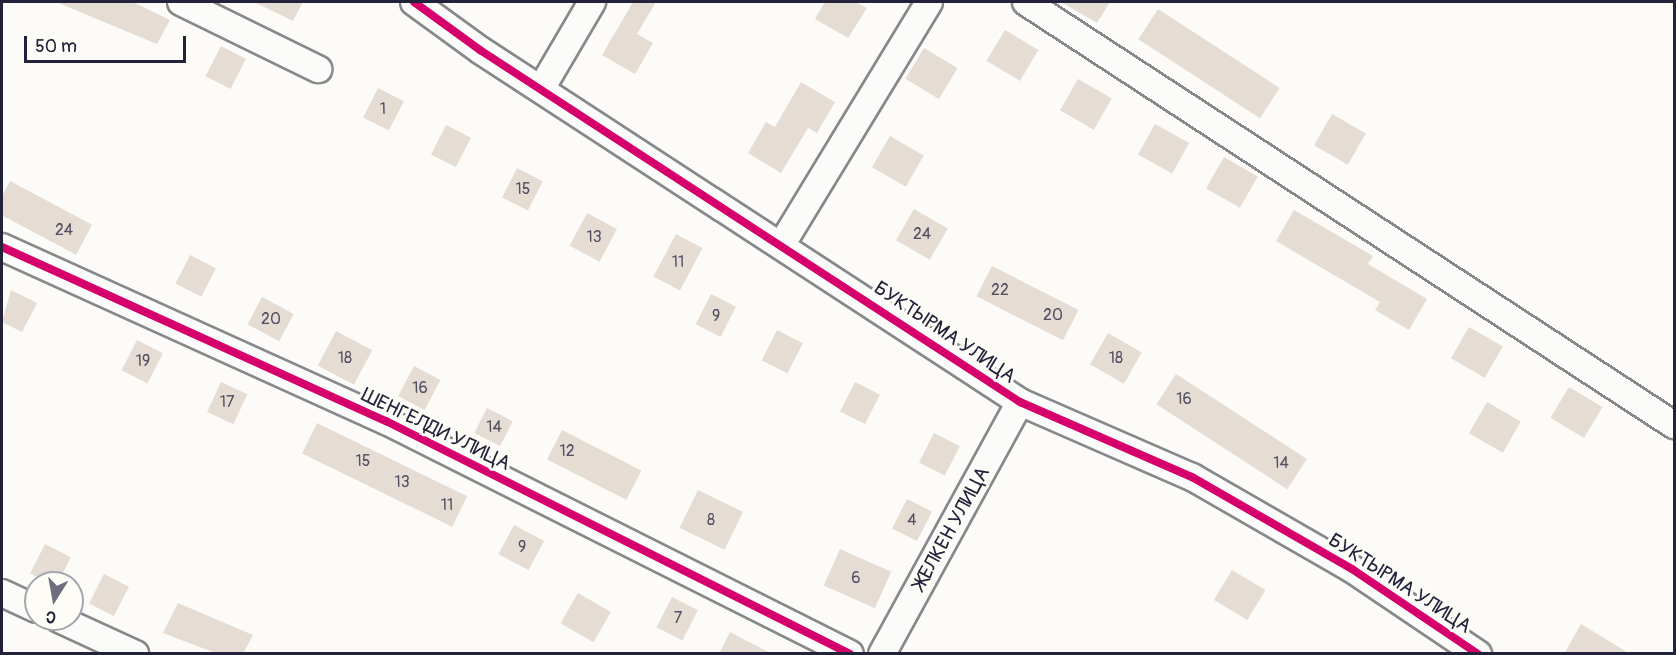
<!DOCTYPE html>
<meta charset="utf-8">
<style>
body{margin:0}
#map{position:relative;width:1676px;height:655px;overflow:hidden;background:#fcfbf8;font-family:Pangolin,sans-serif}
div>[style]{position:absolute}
.building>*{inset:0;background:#e5dcd4;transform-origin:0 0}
.roads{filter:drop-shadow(2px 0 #88888c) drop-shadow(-2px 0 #88888c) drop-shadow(0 2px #88888c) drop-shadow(0 -2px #88888c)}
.minor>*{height:26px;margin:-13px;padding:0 13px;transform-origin:13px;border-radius:13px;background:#fbfbf9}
.cycleway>*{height:8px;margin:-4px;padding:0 4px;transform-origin:4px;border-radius:4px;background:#d6006c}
span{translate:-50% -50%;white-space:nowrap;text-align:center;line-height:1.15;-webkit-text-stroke:6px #fdfcf7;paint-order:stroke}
.number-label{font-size:16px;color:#535061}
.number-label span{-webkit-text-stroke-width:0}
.street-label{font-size:20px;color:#22223b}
.frame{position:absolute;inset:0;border:3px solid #22223b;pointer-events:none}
.north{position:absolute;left:24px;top:571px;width:60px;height:60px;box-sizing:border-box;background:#fdfcf7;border:2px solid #a5a5ac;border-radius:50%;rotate:191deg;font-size:16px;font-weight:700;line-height:24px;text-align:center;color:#22223b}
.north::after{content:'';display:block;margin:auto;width:21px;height:27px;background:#6e6e7d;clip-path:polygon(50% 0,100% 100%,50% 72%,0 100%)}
.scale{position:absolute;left:24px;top:36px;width:162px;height:27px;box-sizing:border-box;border:3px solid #22223b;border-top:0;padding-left:8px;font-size:18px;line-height:21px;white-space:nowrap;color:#22223b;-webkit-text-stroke:4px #fdfcf7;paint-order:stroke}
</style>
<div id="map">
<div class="building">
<div style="clip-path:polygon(56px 2px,133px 2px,170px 20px,157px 44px)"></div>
<div style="clip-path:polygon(254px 2px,303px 2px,293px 21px)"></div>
<div style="clip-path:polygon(633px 2px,656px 2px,637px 34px,653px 43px,635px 74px,602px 55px)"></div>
<div style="clip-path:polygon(825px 2px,856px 2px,867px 8px,848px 38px,815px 19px)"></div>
<div style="clip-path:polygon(1061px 2px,1110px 2px,1097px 23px)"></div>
<div style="left:1158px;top:9px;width:145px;height:36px;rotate:33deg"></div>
<div style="left:1005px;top:30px;width:39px;height:36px;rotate:31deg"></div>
<div style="left:221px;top:46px;width:28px;height:34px;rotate:27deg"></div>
<div style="left:924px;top:48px;width:39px;height:36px;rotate:31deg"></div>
<div style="left:1078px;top:79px;width:39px;height:36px;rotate:30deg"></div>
<div style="clip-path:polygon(801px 82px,835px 102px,817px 133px,808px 128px,781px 173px,748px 153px,766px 122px,775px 127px)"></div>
<div style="left:378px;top:88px;width:29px;height:33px;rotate:27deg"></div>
<div style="left:1332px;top:114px;width:39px;height:36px;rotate:30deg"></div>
<div style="left:1155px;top:124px;width:39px;height:35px;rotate:29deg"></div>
<div style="left:446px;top:125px;width:28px;height:33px;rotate:27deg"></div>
<div style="left:890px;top:136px;width:39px;height:36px;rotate:30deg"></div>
<div style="left:1224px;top:157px;width:39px;height:36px;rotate:30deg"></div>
<div style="left:517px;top:168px;width:29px;height:33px;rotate:27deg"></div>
<div style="left:10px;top:181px;width:93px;height:34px;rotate:28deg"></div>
<div style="left:914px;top:209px;width:39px;height:36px;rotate:30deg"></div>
<div style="clip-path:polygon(1294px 210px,1373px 256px,1368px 264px,1427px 299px,1409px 330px,1375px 310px,1380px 302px,1276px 241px)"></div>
<div style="left:587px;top:213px;width:34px;height:37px;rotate:28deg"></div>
<div style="left:676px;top:234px;width:30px;height:48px;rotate:28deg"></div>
<div style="left:190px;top:255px;width:29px;height:32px;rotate:27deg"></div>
<div style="left:992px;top:266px;width:97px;height:34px;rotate:27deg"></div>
<div style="clip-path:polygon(11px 290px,37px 303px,22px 332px,2px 322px)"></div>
<div style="left:711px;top:294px;width:28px;height:34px;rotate:27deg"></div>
<div style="left:262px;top:297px;width:36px;height:31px;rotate:28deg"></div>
<div style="left:1469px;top:327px;width:39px;height:36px;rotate:30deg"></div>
<div style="left:777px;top:330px;width:29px;height:34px;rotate:27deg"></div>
<div style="left:336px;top:331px;width:41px;height:39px;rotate:28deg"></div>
<div style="left:1108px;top:333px;width:39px;height:36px;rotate:30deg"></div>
<div style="left:137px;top:340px;width:29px;height:34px;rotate:27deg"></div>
<div style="left:414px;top:366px;width:30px;height:34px;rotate:28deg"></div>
<div style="left:1176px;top:374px;width:156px;height:36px;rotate:33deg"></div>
<div style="left:221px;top:382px;width:29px;height:33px;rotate:25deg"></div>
<div style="left:855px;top:382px;width:28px;height:33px;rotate:27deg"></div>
<div style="left:1569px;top:387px;width:39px;height:36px;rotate:31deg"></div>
<div style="left:1487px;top:402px;width:39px;height:36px;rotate:30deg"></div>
<div style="left:487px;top:408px;width:29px;height:28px;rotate:27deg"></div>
<div style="left:317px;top:423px;width:167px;height:34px;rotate:26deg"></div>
<div style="left:562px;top:430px;width:89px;height:33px;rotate:27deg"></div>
<div style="left:934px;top:433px;width:29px;height:33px;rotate:27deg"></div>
<div style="left:698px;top:490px;width:50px;height:42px;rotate:26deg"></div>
<div style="left:907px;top:499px;width:28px;height:33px;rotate:27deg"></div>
<div style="left:514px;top:525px;width:34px;height:33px;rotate:28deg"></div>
<div style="left:45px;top:544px;width:29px;height:33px;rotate:27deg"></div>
<div style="left:840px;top:549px;width:56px;height:40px;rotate:24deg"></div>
<div style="left:1232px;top:570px;width:39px;height:35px;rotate:31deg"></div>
<div style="left:104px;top:574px;width:28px;height:33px;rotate:27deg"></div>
<div style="left:578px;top:593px;width:38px;height:35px;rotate:30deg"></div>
<div style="left:672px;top:597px;width:29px;height:34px;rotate:27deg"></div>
<div style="clip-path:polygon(178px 603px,253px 635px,243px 654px,218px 654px,163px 633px)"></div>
<div style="clip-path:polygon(1581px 624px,1630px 654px,1564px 654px)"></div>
<div style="clip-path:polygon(730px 632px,772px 654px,719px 654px)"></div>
</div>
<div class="roads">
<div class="minor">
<div style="left:181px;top:2px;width:153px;rotate:26.1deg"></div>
<div style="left:414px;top:2px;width:82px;rotate:36deg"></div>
<div style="left:480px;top:50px;width:645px;rotate:33.1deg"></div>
<div style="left:1020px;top:402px;width:188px;rotate:23.6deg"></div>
<div style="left:1192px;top:477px;width:185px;rotate:29.9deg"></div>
<div style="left:1352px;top:569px;width:152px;rotate:34deg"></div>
<div style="left:1026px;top:2px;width:774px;rotate:33.14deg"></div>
<div style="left:541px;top:89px;width:101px;rotate:-59.6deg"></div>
<div style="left:782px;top:244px;width:283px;rotate:-58.7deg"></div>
<div style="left:2px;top:247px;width:422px;rotate:24.4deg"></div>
<div style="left:386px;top:421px;width:519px;rotate:26.66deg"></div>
<div style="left:2px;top:593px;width:38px;rotate:25deg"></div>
<div style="left:59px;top:619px;width:84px;rotate:24.7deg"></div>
<div style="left:882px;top:654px;width:287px;rotate:-61.3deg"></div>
</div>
</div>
<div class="cycleway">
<div style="left:414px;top:2px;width:82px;rotate:36deg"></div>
<div style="left:480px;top:50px;width:645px;rotate:33.1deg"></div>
<div style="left:1020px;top:402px;width:188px;rotate:23.6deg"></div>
<div style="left:1192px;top:477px;width:185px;rotate:29.9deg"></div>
<div style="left:1352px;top:569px;width:152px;rotate:34deg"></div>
<div style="left:2px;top:247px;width:422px;rotate:24.4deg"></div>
<div style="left:386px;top:421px;width:519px;rotate:26.66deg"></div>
</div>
<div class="number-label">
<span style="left:383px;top:109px">1</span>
<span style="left:523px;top:189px">15</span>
<span style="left:64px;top:230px">24</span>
<span style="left:922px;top:234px">24</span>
<span style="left:594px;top:237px">13</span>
<span style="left:678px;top:262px">11</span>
<span style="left:1000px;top:290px">22</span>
<span style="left:1053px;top:315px">20</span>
<span style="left:716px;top:316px">9</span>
<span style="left:271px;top:319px">20</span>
<span style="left:345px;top:358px">18</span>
<span style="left:1116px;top:358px">18</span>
<span style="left:143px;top:361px">19</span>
<span style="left:420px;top:388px">16</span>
<span style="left:1184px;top:399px">16</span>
<span style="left:227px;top:402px">17</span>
<span style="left:494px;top:427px">14</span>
<span style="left:567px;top:451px">12</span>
<span style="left:363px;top:461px">15</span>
<span style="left:1281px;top:463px">14</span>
<span style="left:402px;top:482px">13</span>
<span style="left:447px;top:505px">11</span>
<span style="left:711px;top:520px">8</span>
<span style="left:912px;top:520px">4</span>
<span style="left:522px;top:547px">9</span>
<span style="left:856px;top:578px">6</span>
<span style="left:678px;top:618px">7</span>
</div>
<div class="street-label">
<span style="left:945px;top:332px;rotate:34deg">БУКТЫРМА УЛИЦА</span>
<span style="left:436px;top:429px;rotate:26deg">ШЕНГЕЛДИ УЛИЦА</span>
<span style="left:951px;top:528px;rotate:-61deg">ЖЕЛКЕН УЛИЦА</span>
<span style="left:1400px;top:583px;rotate:33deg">БУКТЫРМА УЛИЦА</span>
</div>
<div class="frame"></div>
<div class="north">С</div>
<div class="scale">50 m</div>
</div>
